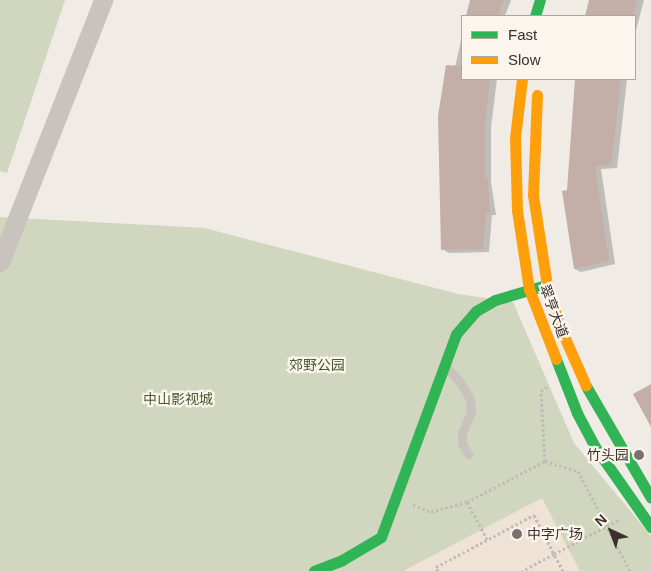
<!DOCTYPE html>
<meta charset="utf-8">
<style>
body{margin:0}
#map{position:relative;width:651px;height:571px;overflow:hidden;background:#f0ebe5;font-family:Arial,"Noto Sans SC",sans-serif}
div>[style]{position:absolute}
.green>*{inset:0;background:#d1d6bf}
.plaza>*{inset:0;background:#eee3d5}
.shadow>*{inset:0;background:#0003}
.building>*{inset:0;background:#c3afa7}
.path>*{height:3px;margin-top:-1.5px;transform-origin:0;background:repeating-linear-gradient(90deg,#c2bbb6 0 2.5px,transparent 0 5px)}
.lane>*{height:9px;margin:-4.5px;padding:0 4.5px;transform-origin:4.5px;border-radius:4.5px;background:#c9c3be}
.street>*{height:19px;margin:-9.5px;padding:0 9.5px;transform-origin:9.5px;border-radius:9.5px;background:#c9c3be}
.fast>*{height:11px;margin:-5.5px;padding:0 5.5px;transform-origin:5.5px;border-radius:5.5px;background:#30b455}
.slow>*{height:11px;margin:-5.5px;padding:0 5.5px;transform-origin:5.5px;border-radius:5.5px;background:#ff9f0a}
.dots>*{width:14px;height:14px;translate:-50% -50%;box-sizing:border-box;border:2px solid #fbf5ee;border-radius:50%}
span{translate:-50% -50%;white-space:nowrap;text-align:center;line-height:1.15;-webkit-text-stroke:4.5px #fbf5ee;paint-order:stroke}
.street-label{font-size:14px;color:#3b302b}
.park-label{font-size:14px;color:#4a5a2e}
.poi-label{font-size:14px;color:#3b302b}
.right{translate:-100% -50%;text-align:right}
.left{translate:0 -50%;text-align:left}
.legend{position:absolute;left:461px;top:15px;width:175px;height:65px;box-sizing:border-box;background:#fbf5ee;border:1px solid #aea6a0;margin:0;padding:6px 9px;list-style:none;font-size:15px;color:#3b302b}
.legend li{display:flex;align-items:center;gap:10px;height:25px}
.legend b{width:25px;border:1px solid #aea6a0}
.north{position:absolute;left:586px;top:506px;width:50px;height:50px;-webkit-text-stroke:4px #fbf5ee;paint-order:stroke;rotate:317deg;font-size:14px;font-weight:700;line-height:20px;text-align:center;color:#3b302b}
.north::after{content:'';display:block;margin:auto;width:18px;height:22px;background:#3b302b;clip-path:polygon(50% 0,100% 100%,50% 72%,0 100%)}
</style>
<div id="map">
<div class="green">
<div style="clip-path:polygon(0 0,65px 0,7px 173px,0 171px)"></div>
<div style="clip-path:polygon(0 217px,204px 228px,458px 294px,513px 302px,574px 443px,651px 536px,651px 571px,0 571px)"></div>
</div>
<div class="plaza">
<div style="clip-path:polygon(542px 498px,580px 571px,405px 571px,405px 570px)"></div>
</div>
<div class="shadow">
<div style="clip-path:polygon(471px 0,511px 0,505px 16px,467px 16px)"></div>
<div style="clip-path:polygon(590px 0,644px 0,635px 34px,635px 16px,586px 16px)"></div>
<div style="clip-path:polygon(462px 36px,462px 79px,497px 79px,491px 127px,491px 182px,496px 215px,492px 215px,489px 252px,449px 253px,442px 249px,455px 67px)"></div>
<div style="clip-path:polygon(576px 79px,627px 79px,617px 168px,601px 169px,615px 264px,581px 272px,575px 269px,568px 191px)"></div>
</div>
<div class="building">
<div style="clip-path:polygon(470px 0,504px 0,498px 16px,466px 16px)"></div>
<div style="clip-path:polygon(589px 0,637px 0,633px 16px,585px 16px)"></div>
<div style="clip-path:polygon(446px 65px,462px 66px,462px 79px,490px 79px,485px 123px,485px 179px,488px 179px,490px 212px,486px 213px,483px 249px,441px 250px,438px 116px)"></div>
<div style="clip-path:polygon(575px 79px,621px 79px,611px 165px,595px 166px,609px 261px,574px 269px,562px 191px,567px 190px)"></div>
<div style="clip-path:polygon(651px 384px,651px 427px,633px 394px)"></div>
</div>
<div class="path">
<div style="left:545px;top:461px;width:70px;rotate:-93.3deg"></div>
<div style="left:541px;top:391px;width:7px;rotate:-34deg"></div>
<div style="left:467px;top:502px;width:88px;rotate:-27.7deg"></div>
<div style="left:545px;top:461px;width:34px;rotate:17deg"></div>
<div style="left:578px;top:471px;width:113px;rotate:62.5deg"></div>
<div style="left:413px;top:505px;width:19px;rotate:21deg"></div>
<div style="left:431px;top:512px;width:37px;rotate:-16deg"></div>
<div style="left:467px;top:502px;width:42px;rotate:61.6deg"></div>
<div style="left:438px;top:571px;width:4px;rotate:-117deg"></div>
<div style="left:436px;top:567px;width:111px;rotate:-28deg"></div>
<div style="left:534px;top:515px;width:44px;rotate:62.9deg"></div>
<div style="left:554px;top:554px;width:36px;rotate:152deg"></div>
<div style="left:563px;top:571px;width:19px;rotate:-118deg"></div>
<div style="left:554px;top:554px;width:75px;rotate:-27.9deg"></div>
</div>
<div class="lane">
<div style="left:447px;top:368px;width:19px;rotate:47deg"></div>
<div style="left:460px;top:382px;width:20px;rotate:60deg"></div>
<div style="left:470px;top:399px;width:13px;rotate:86deg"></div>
<div style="left:471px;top:412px;width:23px;rotate:113deg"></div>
<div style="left:462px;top:433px;width:10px;rotate:90deg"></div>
<div style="left:462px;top:443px;width:13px;rotate:61deg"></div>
</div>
<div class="street">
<div style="left:0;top:262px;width:282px;rotate:-68.5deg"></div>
</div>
<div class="fast">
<div style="left:535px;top:16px;width:17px;rotate:-73deg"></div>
<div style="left:556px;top:359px;width:58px;rotate:68.7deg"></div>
<div style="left:577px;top:413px;width:38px;rotate:62deg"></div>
<div style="left:595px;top:447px;width:98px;rotate:55deg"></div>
<div style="left:586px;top:386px;width:129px;rotate:59.9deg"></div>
<div style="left:314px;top:571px;width:30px;rotate:-21deg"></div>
<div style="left:342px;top:560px;width:45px;rotate:-30.5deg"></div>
<div style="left:381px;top:537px;width:216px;rotate:-69.7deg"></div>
<div style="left:456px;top:334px;width:30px;rotate:-49deg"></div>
<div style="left:476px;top:311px;width:22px;rotate:-30deg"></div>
<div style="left:495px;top:300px;width:53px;rotate:-16.4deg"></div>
</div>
<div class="slow">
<div style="left:522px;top:79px;width:59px;rotate:96.8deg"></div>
<div style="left:515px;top:138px;width:72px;rotate:88.4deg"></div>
<div style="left:517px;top:210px;width:80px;rotate:81.4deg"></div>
<div style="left:529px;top:289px;width:75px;rotate:68.9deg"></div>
<div style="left:537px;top:95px;width:100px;rotate:92.3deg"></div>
<div style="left:533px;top:195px;width:91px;rotate:81.2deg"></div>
<div style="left:547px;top:285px;width:44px;rotate:72.8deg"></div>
<div style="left:560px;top:327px;width:64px;rotate:66.2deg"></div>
</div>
<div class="dots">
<div style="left:639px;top:455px;background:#7a716c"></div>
<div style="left:517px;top:534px;background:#7a716c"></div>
</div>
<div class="street-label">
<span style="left:554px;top:311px;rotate:70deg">翠亨大道</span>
</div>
<div class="park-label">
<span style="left:317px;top:365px">郊野公园</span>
<span style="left:178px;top:399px">中山影视城</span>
</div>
<div class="poi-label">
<span class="right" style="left:629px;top:455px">竹头园</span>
<span class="left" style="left:527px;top:534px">中字广场</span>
</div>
<ul class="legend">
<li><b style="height:6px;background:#30b455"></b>Fast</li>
<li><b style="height:6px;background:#ff9f0a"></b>Slow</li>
</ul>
<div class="north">N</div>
</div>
